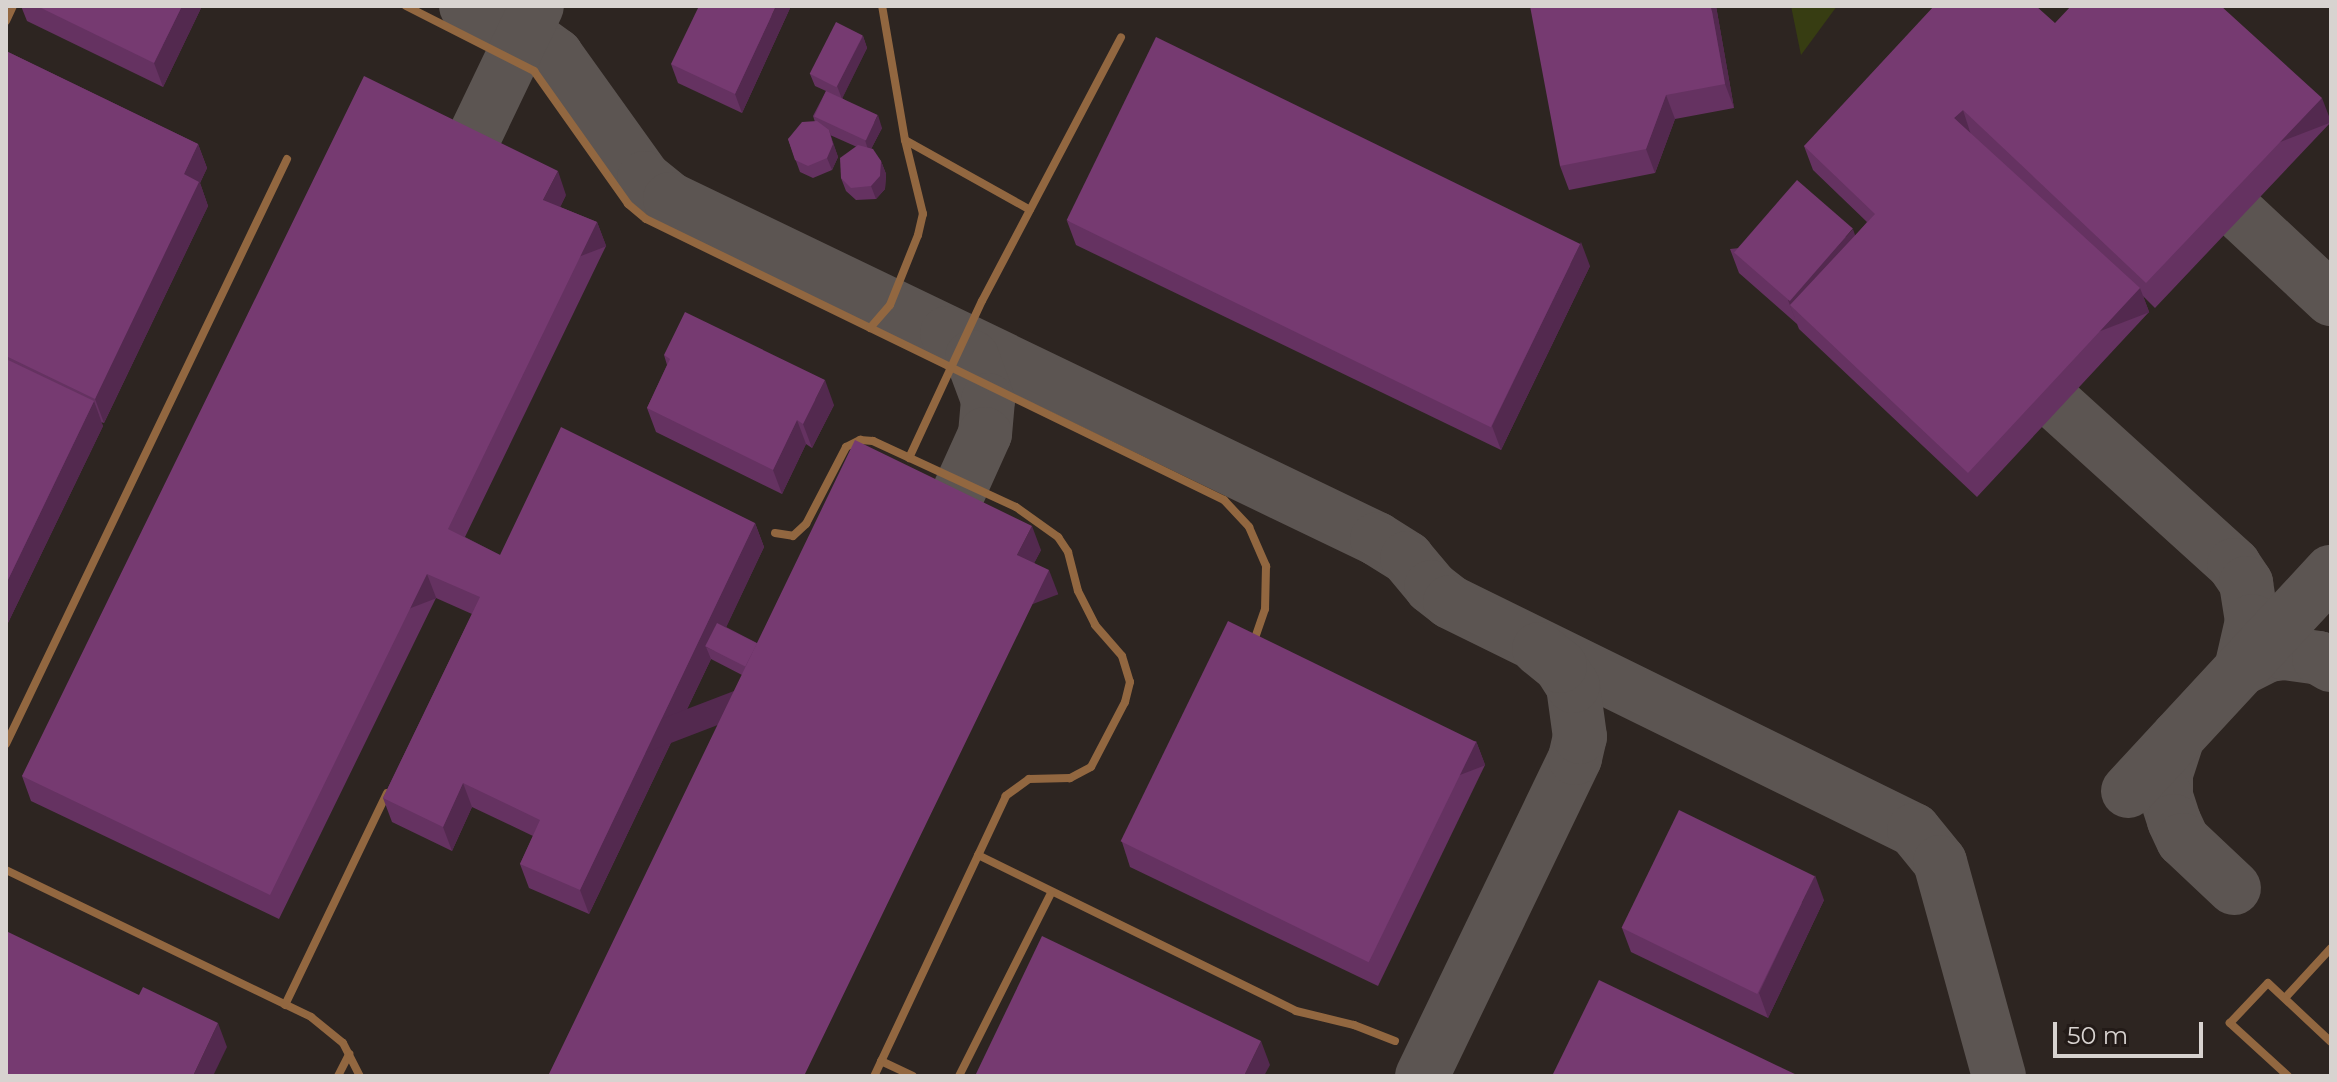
<!DOCTYPE html>
<style>
body{margin:0}
#map{position:relative;width:2337px;height:1082px;overflow:hidden;background:#2d2521;font-family:Montserrat,sans-serif}
div>[style]{position:absolute}
.green>*{inset:0;background:#373d12}
.taxiway>*{height:54px;margin:-27px;padding:0 27px;transform-origin:27px;border-radius:27px;background:#5c5552}
.service>*{height:8px;margin:-4px;padding:0 4px;transform-origin:4px;border-radius:4px;background:#926740}
.wall>*{inset:0;background:#653261}
.shaded-wall>*{inset:0;background:#53294f;transform-origin:0 0}
.building>*{inset:0;background:#763a71;transform-origin:0 0}
span{translate:-50% -50%;white-space:nowrap;text-align:center;line-height:1.15;-webkit-text-stroke:6px #231b18;paint-order:stroke}
.frame{position:absolute;inset:0;border:8px solid #d8d3d0;pointer-events:none}
.scale{position:absolute;left:2053px;top:1022px;width:150px;height:36px;box-sizing:border-box;border:4px solid #d8d3d0;border-top:0;padding-left:10px;font-size:24px;line-height:28px;white-space:nowrap;color:#d8d3d0;-webkit-text-stroke:6px #231b18;paint-order:stroke}
</style>
<div id="map">
<div class="green">
<div style="clip-path:polygon(1791px 6px,1837px 6px,1801px 55px)"></div>
</div>
<div class="taxiway">
<div style="left:466px;top:6px;width:79px;rotate:26.2deg"></div>
<div style="left:537px;top:41px;width:24px;rotate:36deg"></div>
<div style="left:556px;top:55px;width:151px;rotate:54.4deg"></div>
<div style="left:644px;top:178px;width:33px;rotate:39deg"></div>
<div style="left:670px;top:199px;width:785px;rotate:25.68deg"></div>
<div style="left:1377px;top:539px;width:36px;rotate:32deg"></div>
<div style="left:1407px;top:558px;width:38px;rotate:50deg"></div>
<div style="left:1431px;top:587px;width:24px;rotate:38deg"></div>
<div style="left:1450px;top:602px;width:517px;rotate:26.17deg"></div>
<div style="left:1914px;top:830px;width:41px;rotate:50.9deg"></div>
<div style="left:1940px;top:862px;width:222px;rotate:74.6deg"></div>
<div style="left:469px;top:148px;width:157px;rotate:-64.4deg"></div>
<div style="left:2242px;top:216px;width:122px;rotate:43deg"></div>
<div style="left:947px;top:333px;width:35px;rotate:44deg"></div>
<div style="left:972px;top:357px;width:46px;rotate:69.6deg"></div>
<div style="left:988px;top:400px;width:34px;rotate:95deg"></div>
<div style="left:985px;top:434px;width:80px;rotate:114.3deg"></div>
<div style="left:2060px;top:407px;width:235px;rotate:42.2deg"></div>
<div style="left:2234px;top:565px;width:22px;rotate:56deg"></div>
<div style="left:2246px;top:583px;width:38px;rotate:81deg"></div>
<div style="left:2252px;top:621px;width:49px;rotate:102.9deg"></div>
<div style="left:2241px;top:669px;width:31px;rotate:-27deg"></div>
<div style="left:2269px;top:655px;width:15px;rotate:-8deg"></div>
<div style="left:2284px;top:653px;width:35px;rotate:8deg"></div>
<div style="left:2319px;top:658px;width:14px;rotate:30deg"></div>
<div style="left:2178px;top:737px;width:38px;rotate:108deg"></div>
<div style="left:2166px;top:773px;width:23px;rotate:90deg"></div>
<div style="left:2166px;top:796px;width:26px;rotate:72deg"></div>
<div style="left:2174px;top:821px;width:21px;rotate:65deg"></div>
<div style="left:2183px;top:840px;width:70px;rotate:43.3deg"></div>
<div style="left:2128px;top:791px;width:299px;rotate:-47.2deg"></div>
<div style="left:1422px;top:1076px;width:353px;rotate:-64.3deg"></div>
<div style="left:1575px;top:758px;width:22px;rotate:-77deg"></div>
<div style="left:1580px;top:737px;width:51px;rotate:-97.8deg"></div>
<div style="left:1573px;top:686px;width:24px;rotate:-123deg"></div>
<div style="left:1560px;top:666px;width:27px;rotate:-141deg"></div>
</div>
<div class="service">
<div style="left:406px;top:6px;width:144px;rotate:26.9deg"></div>
<div style="left:534px;top:71px;width:163px;rotate:54.7deg"></div>
<div style="left:628px;top:204px;width:23px;rotate:40deg"></div>
<div style="left:646px;top:219px;width:643px;rotate:25.93deg"></div>
<div style="left:1224px;top:500px;width:37px;rotate:47deg"></div>
<div style="left:1249px;top:527px;width:43px;rotate:66.4deg"></div>
<div style="left:1266px;top:566px;width:43px;rotate:91.3deg"></div>
<div style="left:1265px;top:609px;width:36px;rotate:109deg"></div>
<div style="left:6px;top:21px;width:17px;rotate:-65deg"></div>
<div style="left:905px;top:140px;width:143px;rotate:29.2deg"></div>
<div style="left:870px;top:328px;width:30px;rotate:-49deg"></div>
<div style="left:890px;top:305px;width:75px;rotate:-68.2deg"></div>
<div style="left:918px;top:235px;width:22px;rotate:-77deg"></div>
<div style="left:923px;top:214px;width:76px;rotate:-103.7deg"></div>
<div style="left:905px;top:140px;width:136px;rotate:-99.7deg"></div>
<div style="left:909px;top:458px;width:173px;rotate:-65.1deg"></div>
<div style="left:982px;top:301px;width:298px;rotate:-62.2deg"></div>
<div style="left:775px;top:533px;width:18px;rotate:9deg"></div>
<div style="left:793px;top:536px;width:18px;rotate:-43deg"></div>
<div style="left:806px;top:524px;width:87px;rotate:-62.5deg"></div>
<div style="left:846px;top:447px;width:16px;rotate:-27deg"></div>
<div style="left:860px;top:440px;width:13px;rotate:4deg"></div>
<div style="left:873px;top:441px;width:157px;rotate:24.8deg"></div>
<div style="left:1016px;top:507px;width:52px;rotate:35.5deg"></div>
<div style="left:1058px;top:537px;width:18px;rotate:56deg"></div>
<div style="left:1068px;top:552px;width:40px;rotate:75.6deg"></div>
<div style="left:1078px;top:591px;width:38px;rotate:63deg"></div>
<div style="left:1095px;top:625px;width:41px;rotate:48.9deg"></div>
<div style="left:1122px;top:656px;width:27px;rotate:73deg"></div>
<div style="left:1130px;top:682px;width:21px;rotate:104deg"></div>
<div style="left:1125px;top:702px;width:73px;rotate:117.6deg"></div>
<div style="left:1091px;top:767px;width:24px;rotate:152deg"></div>
<div style="left:1070px;top:778px;width:41px;rotate:178.6deg"></div>
<div style="left:1029px;top:779px;width:29px;rotate:144deg"></div>
<div style="left:1006px;top:796px;width:310px;rotate:115.2deg"></div>
<div style="left:6px;top:744px;width:649px;rotate:-64.34deg"></div>
<div style="left:978px;top:855px;width:354px;rotate:26.1deg"></div>
<div style="left:1296px;top:1011px;width:60px;rotate:13.6deg"></div>
<div style="left:1354px;top:1025px;width:44px;rotate:21.3deg"></div>
<div style="left:6px;top:870px;width:339px;rotate:25.7deg"></div>
<div style="left:311px;top:1017px;width:41px;rotate:39.1deg"></div>
<div style="left:343px;top:1043px;width:37px;rotate:63deg"></div>
<div style="left:2285px;top:998px;width:68px;rotate:-47.4deg"></div>
<div style="left:285px;top:1005px;width:235px;rotate:-64.3deg"></div>
<div style="left:881px;top:1061px;width:35px;rotate:25deg"></div>
<div style="left:338px;top:1076px;width:25px;rotate:-63deg"></div>
<div style="left:959px;top:1076px;width:205px;rotate:-63.3deg"></div>
<div style="left:2288px;top:1076px;width:79px;rotate:-137.6deg"></div>
<div style="left:2230px;top:1023px;width:55px;rotate:-46.5deg"></div>
<div style="left:2268px;top:983px;width:86px;rotate:43.1deg"></div>
</div>
<div class="wall">
<div style="clip-path:polygon(21px 6px,202px 6px,163px 87px,27px 21px)"></div>
<div style="clip-path:polygon(791px 6px,742px 113px,678px 83px,671px 64px)"></div>
<div style="clip-path:polygon(1716px 6px,1734px 108px,1675px 119px,1655px 173px,1569px 190px,1560px 166px)"></div>
<div style="clip-path:polygon(2055px 23px,2331px 122px,2155px 308px,2143px 296px,2149px 312px,1977px 497px,1799px 329px,1797px 324px,1739px 273px,1730px 249px,1855px 236px,1867px 222px,1813px 170px,1804px 146px)"></div>
<div style="clip-path:polygon(863px 36px,867px 48px,842px 98px,882px 128px,871px 149px,881px 161px,886px 174px,885px 189px,876px 199px,856px 200px,846px 191px,841px 178px,857px 147px,830px 135px,838px 157px,832px 170px,813px 178px,800px 172px,788px 139px,815px 122px,813px 116px,826px 91px,815px 86px,810px 74px)"></div>
<div style="clip-path:polygon(6px 51px,198px 144px,207px 168px,200px 183px,208px 206px,104px 423px,101px 422px,103px 426px,6px 627px)"></div>
<div style="clip-path:polygon(566px 195px,560px 207px,597px 222px,606px 246px,465px 537px,500px 555px,755px 523px,764px 547px,726px 627px,757px 643px,1041px 550px,1034px 563px,1058px 594px,742px 675px,711px 659px,589px 914px,529px 888px,520px 864px,533px 836px,472px 807px,452px 851px,392px 822px,383px 798px,472px 614px,436px 598px,279px 919px,31px 801px,22px 776px)"></div>
<div style="clip-path:polygon(1067px 221px,1590px 266px,1501px 450px,1076px 245px)"></div>
<div style="clip-path:polygon(664px 355px,834px 405px,812px 448px,806px 444px,782px 494px,656px 432px,647px 408px,667px 365px)"></div>
<div style="clip-path:polygon(1476px 741px,1485px 765px,1378px 986px,1130px 867px,1122px 842px)"></div>
<div style="clip-path:polygon(1824px 900px,1768px 1018px,1631px 952px,1622px 928px)"></div>
</div>
<div class="shaded-wall">
<div style="clip-path:polygon(182px 6px,202px 6px,163px 87px,154px 63px)"></div>
<div style="clip-path:polygon(776px 6px,791px 6px,742px 113px,735px 94px)"></div>
<div style="clip-path:polygon(1711px 6px,1716px 6px,1734px 108px,1725px 84px)"></div>
<div style="clip-path:polygon(863px 36px,867px 48px,842px 99px,837px 86px)"></div>
<div style="clip-path:polygon(1666px 95px,1675px 119px,1655px 173px,1646px 149px)"></div>
<div style="left:2322px;top:98px;width:26px;height:255px;rotate:69deg"></div>
<div style="clip-path:polygon(1963px 110px,1971px 135px,1954px 118px)"></div>
<div style="clip-path:polygon(878px 115px,882px 128px,869px 153px,865px 140px)"></div>
<div style="clip-path:polygon(829px 130px,838px 157px,832px 170px,827px 158px)"></div>
<div style="clip-path:polygon(198px 144px,207px 168px,200px 183px,208px 206px,104px 423px,95px 399px,184px 174px)"></div>
<div style="clip-path:polygon(881px 161px,886px 174px,885px 189px,876px 199px,871px 186px)"></div>
<div style="clip-path:polygon(558px 171px,566px 195px,552px 224px,543px 200px)"></div>
<div style="left:597px;top:222px;width:26px;height:341px;rotate:69deg"></div>
<div style="clip-path:polygon(1853px 229px,1861px 253px,1790px 305px,1797px 324px,1788px 300px)"></div>
<div style="clip-path:polygon(1581px 242px,1590px 266px,1501px 450px,1492px 426px)"></div>
<div style="left:2140px;top:288px;width:26px;height:253px;rotate:69deg"></div>
<div style="clip-path:polygon(825px 380px,834px 405px,812px 448px,803px 424px)"></div>
<div style="clip-path:polygon(94px 401px,103px 426px,6px 627px,6px 584px)"></div>
<div style="clip-path:polygon(797px 420px,806px 444px,782px 494px,773px 470px)"></div>
<div style="clip-path:polygon(755px 523px,764px 547px,715px 651px,706px 647px,711px 659px,589px 914px,580px 890px)"></div>
<div style="clip-path:polygon(1032px 526px,1041px 550px,1026px 579px,1017px 555px)"></div>
<div style="left:1049px;top:570px;width:26px;height:562px;rotate:69deg"></div>
<div style="left:427px;top:574px;width:26px;height:357px;rotate:69deg"></div>
<div style="left:1476px;top:741px;width:26px;height:246px;rotate:69deg"></div>
<div style="clip-path:polygon(463px 783px,472px 807px,452px 851px,443px 827px)"></div>
<div style="clip-path:polygon(1815px 875px,1824px 900px,1768px 1018px,1759px 993px)"></div>
<div style="clip-path:polygon(218px 1023px,227px 1047px,213px 1076px,193px 1076px)"></div>
<div style="clip-path:polygon(1261px 1041px,1270px 1065px,1264px 1076px,1244px 1076px)"></div>
</div>
<div class="building">
<div style="clip-path:polygon(37px 6px,182px 6px,154px 63px)"></div>
<div style="clip-path:polygon(699px 6px,776px 6px,735px 94px,671px 64px)"></div>
<div style="clip-path:polygon(1530px 6px,1711px 6px,1725px 84px,1666px 95px,1646px 149px,1560px 166px)"></div>
<div style="clip-path:polygon(1934px 6px,2036px 6px,2055px 23px,2071px 6px,2221px 6px,2322px 98px,2146px 283px,1963px 110px,1954px 118px,2140px 288px,1968px 473px,1790px 305px,1875px 214px,1804px 146px)"></div>
<div style="left:836px;top:22px;width:30px;height:58px;rotate:27deg"></div>
<div style="left:1156px;top:37px;width:472px;height:204px;rotate:26deg"></div>
<div style="clip-path:polygon(6px 51px,198px 144px,184px 174px,199px 182px,95px 399px,6px 356px)"></div>
<div style="clip-path:polygon(364px 76px,558px 171px,543px 200px,597px 222px,448px 529px,500px 555px,561px 427px,755px 523px,580px 890px,520px 864px,540px 820px,463px 783px,443px 827px,383px 798px,480px 597px,427px 574px,270px 895px,22px 776px)"></div>
<div style="left:826px;top:91px;width:57px;height:28px;rotate:25deg"></div>
<div style="clip-path:polygon(817px 121px,829px 130px,833px 144px,827px 158px,808px 166px,795px 160px,788px 139px,802px 122px)"></div>
<div style="clip-path:polygon(858px 145px,873px 149px,881px 161px,880px 176px,871px 186px,851px 188px,841px 178px,840px 158px)"></div>
<div style="left:1797px;top:180px;width:74px;height:96px;rotate:41deg"></div>
<div style="clip-path:polygon(685px 312px,825px 380px,803px 424px,797px 420px,773px 470px,647px 408px,670px 359px,664px 355px)"></div>
<div style="clip-path:polygon(6px 359px,94px 401px,6px 584px)"></div>
<div style="clip-path:polygon(855px 440px,1032px 526px,1017px 555px,1049px 570px,804px 1076px,548px 1076px)"></div>
<div style="left:1228px;top:621px;width:276px;height:245px;rotate:26deg"></div>
<div style="left:717px;top:623px;width:45px;height:26px;rotate:27deg"></div>
<div style="left:1679px;top:810px;width:151px;height:131px;rotate:26deg"></div>
<div style="clip-path:polygon(6px 931px,139px 995px,143px 987px,218px 1023px,193px 1076px,6px 1076px)"></div>
<div style="clip-path:polygon(1042px 936px,1261px 1041px,1244px 1076px,975px 1076px)"></div>
<div style="clip-path:polygon(1599px 980px,1799px 1076px,1552px 1076px)"></div>
</div>
<div class="frame"></div>
<div class="scale">50 m</div>
</div>
